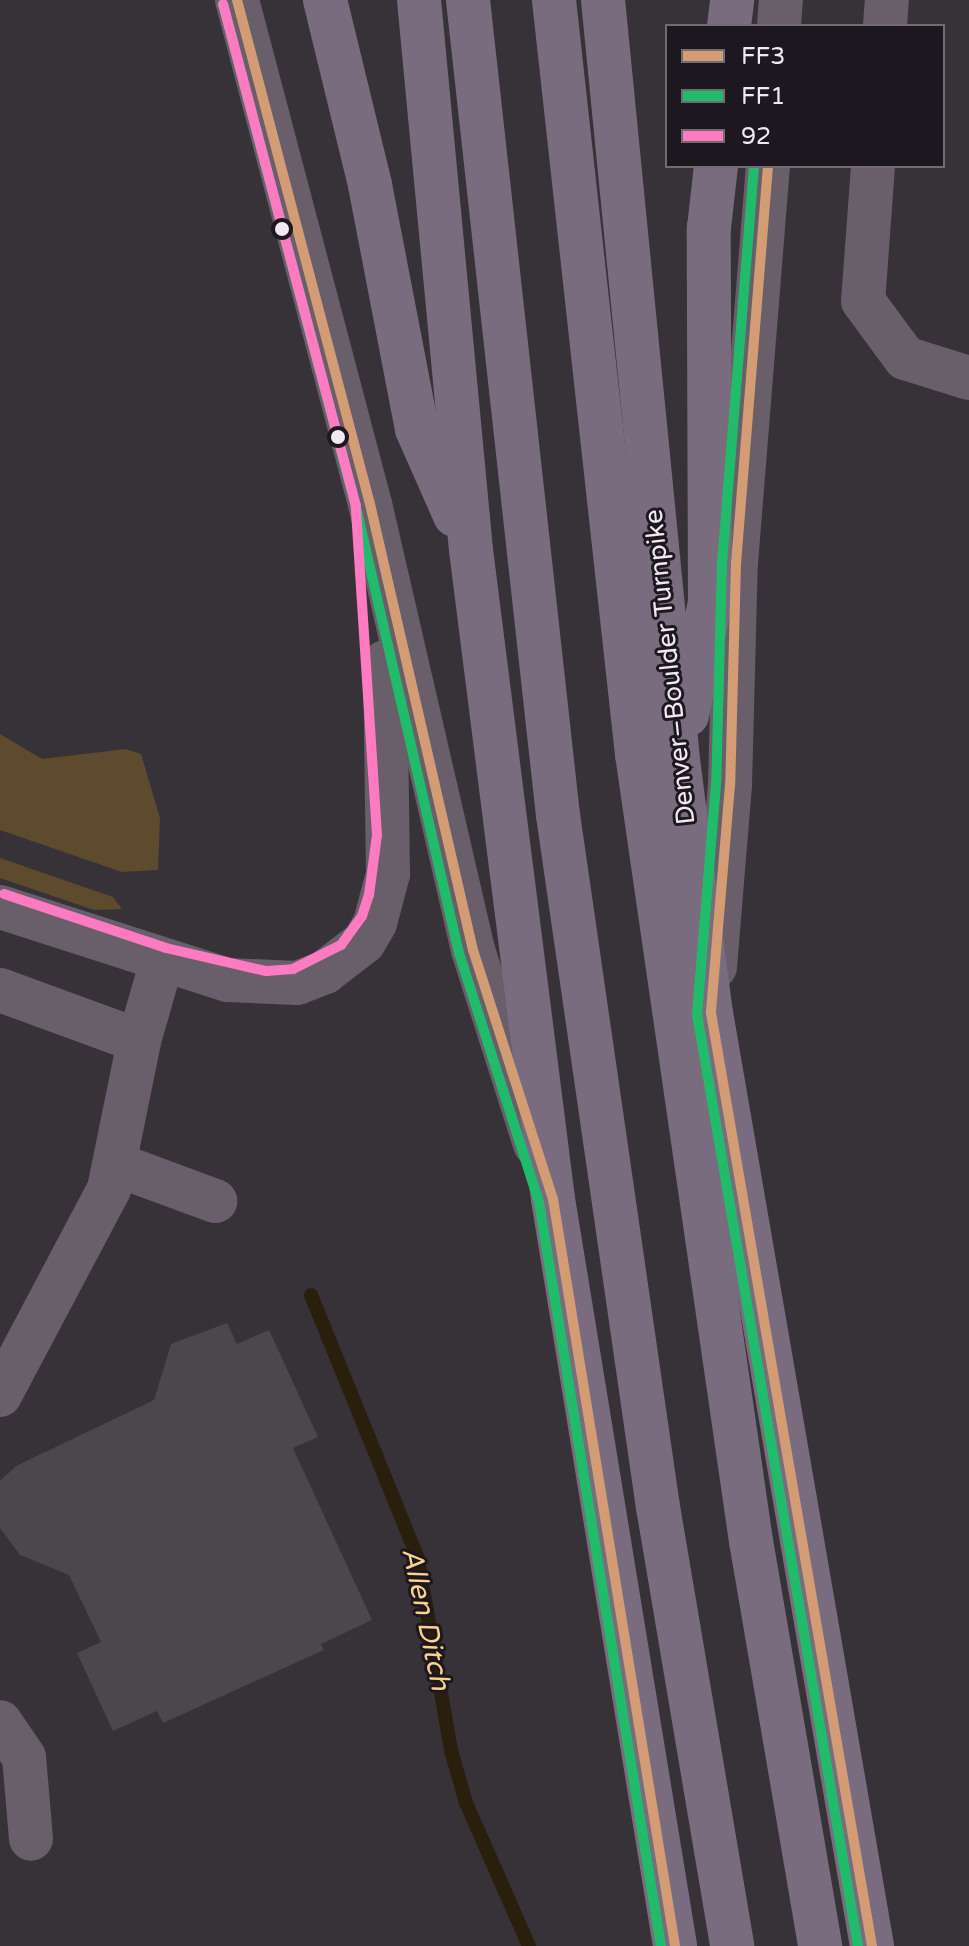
<!DOCTYPE html>
<meta charset="utf-8">
<style>
body{margin:0}
#map{position:relative;width:969px;height:1946px;overflow:hidden;background:#373238;font-family:"Varela Round",sans-serif}
div>[style]{position:absolute}
.green>*{inset:0;background:#5e4b2e}
.stream>*{height:14px;margin:-7px;padding:0 7px;transform-origin:7px;border-radius:7px;background:#2a1f0d}
.building>*{inset:0;background:#4b474c}
.minor>*{height:44px;margin:-22px;padding:0 22px;transform-origin:22px;border-radius:22px;background:#685f6b}
.highway>*{height:44px;margin:-22px;padding:0 22px;transform-origin:22px;border-radius:22px;background:#796c7e}
.bus-1>*{height:10px;margin:-5px;padding:0 5px;transform-origin:5px;border-radius:5px;background:#d39c74}
.bus-2>*{height:10px;margin:-5px;padding:0 5px;transform-origin:5px;border-radius:5px;background:#20bc6c}
.bus-3>*{height:10px;margin:-5px;padding:0 5px;transform-origin:5px;border-radius:5px;background:#fe7ac1}
.dots>*{width:22px;height:22px;translate:-50% -50%;box-sizing:border-box;border:4px solid #1d181f;border-radius:50%}
span{translate:-50% -50%;white-space:nowrap;text-align:center;line-height:1.15;-webkit-text-stroke:6px #1d181f;paint-order:stroke}
.street-label{font-size:26px;color:#f0e8f2}
.water-label{font-size:28px;color:#fcd18b;font-style:italic}
.legend{position:absolute;left:665px;top:24px;width:280px;height:144px;box-sizing:border-box;background:#1d181f;border:2px solid #716b73;margin:0;padding:10px 14px;list-style:none;font-size:24px;color:#f0e8f2}
.legend li{display:flex;align-items:center;gap:16px;height:40px}
.legend b{width:40px;border:2px solid #716b73}
</style>
<div id="map">
<div class="green">
<div style="clip-path:polygon(0 734px,42px 759px,126px 749px,141px 754px,160px 818px,158px 870px,122px 872px,0 830px)"></div>
<div style="clip-path:polygon(0 858px,113px 897px,122px 909px,94px 910px,0 878px)"></div>
</div>
<div class="stream">
<div style="left:311px;top:1295px;width:285px;rotate:67.9deg"></div>
<div style="left:418px;top:1559px;width:194px;rotate:80.2deg"></div>
<div style="left:451px;top:1750px;width:55px;rotate:74.2deg"></div>
<div style="left:466px;top:1803px;width:156px;rotate:66.2deg"></div>
</div>
<div class="building">
<div style="clip-path:polygon(227px 1323px,237px 1344px,269px 1330px,318px 1437px,293px 1448px,372px 1620px,321px 1644px,324px 1650px,163px 1723px,157px 1711px,113px 1731px,77px 1653px,101px 1642px,69px 1575px,20px 1555px,0 1528px,0 1481px,16px 1466px,154px 1400px,171px 1344px)"></div>
</div>
<div class="minor">
<div style="left:237px;top:0;width:521px;rotate:75.22deg"></div>
<div style="left:370px;top:504px;width:458px;rotate:77deg"></div>
<div style="left:473px;top:950px;width:204px;rotate:72.3deg"></div>
<div style="left:779px;top:26px;width:26px;rotate:-86deg"></div>
<div style="left:885px;top:26px;width:26px;rotate:-86deg"></div>
<div style="left:873px;top:166px;width:135px;rotate:94.2deg"></div>
<div style="left:863px;top:301px;width:71px;rotate:53.6deg"></div>
<div style="left:905px;top:358px;width:67px;rotate:17.4deg"></div>
<div style="left:0;top:907px;width:239px;rotate:17.8deg"></div>
<div style="left:228px;top:980px;width:69px;rotate:2.5deg"></div>
<div style="left:297px;top:983px;width:30px;rotate:-21deg"></div>
<div style="left:325px;top:972px;width:49px;rotate:-37.6deg"></div>
<div style="left:364px;top:942px;width:22px;rotate:-60deg"></div>
<div style="left:375px;top:923px;width:51px;rotate:-75.1deg"></div>
<div style="left:388px;top:874px;width:212px;rotate:-90.8deg"></div>
<div style="left:715px;top:967px;width:183px;rotate:-85.3deg"></div>
<div style="left:730px;top:785px;width:222px;rotate:-88.5deg"></div>
<div style="left:736px;top:563px;width:398px;rotate:-85.4deg"></div>
<div style="left:0;top:990px;width:148px;rotate:20.1deg"></div>
<div style="left:115px;top:1164px;width:107px;rotate:20.3deg"></div>
<div style="left:0;top:1395px;width:233px;rotate:-62.1deg"></div>
<div style="left:109px;top:1189px;width:151px;rotate:-78.5deg"></div>
<div style="left:139px;top:1041px;width:83px;rotate:-74deg"></div>
<div style="left:0;top:1722px;width:42px;rotate:55.6deg"></div>
<div style="left:24px;top:1757px;width:82px;rotate:85.1deg"></div>
</div>
<div class="highway">
<div style="left:325px;top:0;width:190px;rotate:76.3deg"></div>
<div style="left:370px;top:185px;width:248px;rotate:79.1deg"></div>
<div style="left:417px;top:429px;width:94px;rotate:66.2deg"></div>
<div style="left:419px;top:0;width:552px;rotate:84.6deg"></div>
<div style="left:471px;top:550px;width:654px;rotate:82.8deg"></div>
<div style="left:553px;top:1199px;width:757px;rotate:80.72deg"></div>
<div style="left:468px;top:0;width:820px;rotate:83.7deg"></div>
<div style="left:558px;top:815px;width:699px;rotate:81.78deg"></div>
<div style="left:658px;top:1507px;width:445px;rotate:80.4deg"></div>
<div style="left:554px;top:0;width:759px;rotate:83.72deg"></div>
<div style="left:637px;top:754px;width:795px;rotate:81.76deg"></div>
<div style="left:751px;top:1541px;width:411px;rotate:80.3deg"></div>
<div style="left:603px;top:0;width:764px;rotate:84.36deg"></div>
<div style="left:678px;top:760px;width:255px;rotate:82.6deg"></div>
<div style="left:711px;top:1013px;width:947px;rotate:80.21deg"></div>
<div style="left:729px;top:26px;width:26px;rotate:-83deg"></div>
<div style="left:687px;top:715px;width:115px;rotate:-78.5deg"></div>
<div style="left:710px;top:602px;width:374px;rotate:-90.2deg"></div>
<div style="left:709px;top:228px;width:62px;rotate:-83.6deg"></div>
</div>
<div class="bus-1">
<div style="left:237px;top:0;width:521px;rotate:75.22deg"></div>
<div style="left:370px;top:504px;width:458px;rotate:77deg"></div>
<div style="left:473px;top:950px;width:262px;rotate:72.2deg"></div>
<div style="left:553px;top:1199px;width:757px;rotate:80.72deg"></div>
<div style="left:768px;top:166px;width:398px;rotate:94.6deg"></div>
<div style="left:736px;top:563px;width:222px;rotate:91.5deg"></div>
<div style="left:730px;top:785px;width:229px;rotate:94.8deg"></div>
<div style="left:711px;top:1013px;width:947px;rotate:80.21deg"></div>
</div>
<div class="bus-2">
<div style="left:223px;top:4px;width:520px;rotate:75.19deg"></div>
<div style="left:356px;top:507px;width:458px;rotate:77deg"></div>
<div style="left:459px;top:953px;width:262px;rotate:72.2deg"></div>
<div style="left:539px;top:1202px;width:754px;rotate:80.69deg"></div>
<div style="left:754px;top:166px;width:397px;rotate:94.6deg"></div>
<div style="left:722px;top:562px;width:222px;rotate:91.5deg"></div>
<div style="left:716px;top:784px;width:231px;rotate:94.7deg"></div>
<div style="left:697px;top:1014px;width:946px;rotate:80.2deg"></div>
</div>
<div class="bus-3">
<div style="left:4px;top:894px;width:171px;rotate:18.4deg"></div>
<div style="left:166px;top:948px;width:103px;rotate:13deg"></div>
<div style="left:266px;top:971px;width:27px;rotate:-4deg"></div>
<div style="left:293px;top:969px;width:54px;rotate:-26.6deg"></div>
<div style="left:341px;top:945px;width:36px;rotate:-54deg"></div>
<div style="left:362px;top:916px;width:22px;rotate:-72deg"></div>
<div style="left:369px;top:895px;width:61px;rotate:-82.4deg"></div>
<div style="left:377px;top:835px;width:330px;rotate:-93.7deg"></div>
<div style="left:356px;top:506px;width:519px;rotate:-104.84deg"></div>
</div>
<div class="dots">
<div style="left:282px;top:229px;background:#f0e8f2"></div>
<div style="left:338px;top:437px;background:#f0e8f2"></div>
</div>
<div class="street-label">
<span style="left:670px;top:667px;rotate:-96deg">Denver–Boulder Turnpike</span>
</div>
<div class="water-label">
<span style="left:426px;top:1619px;rotate:78deg">Allen Ditch</span>
</div>
<ul class="legend">
<li><b style="height:10px;background:#d39c74"></b>FF3</li>
<li><b style="height:10px;background:#20bc6c"></b>FF1</li>
<li><b style="height:10px;background:#fe7ac1"></b>92</li>
</ul>
</div>
